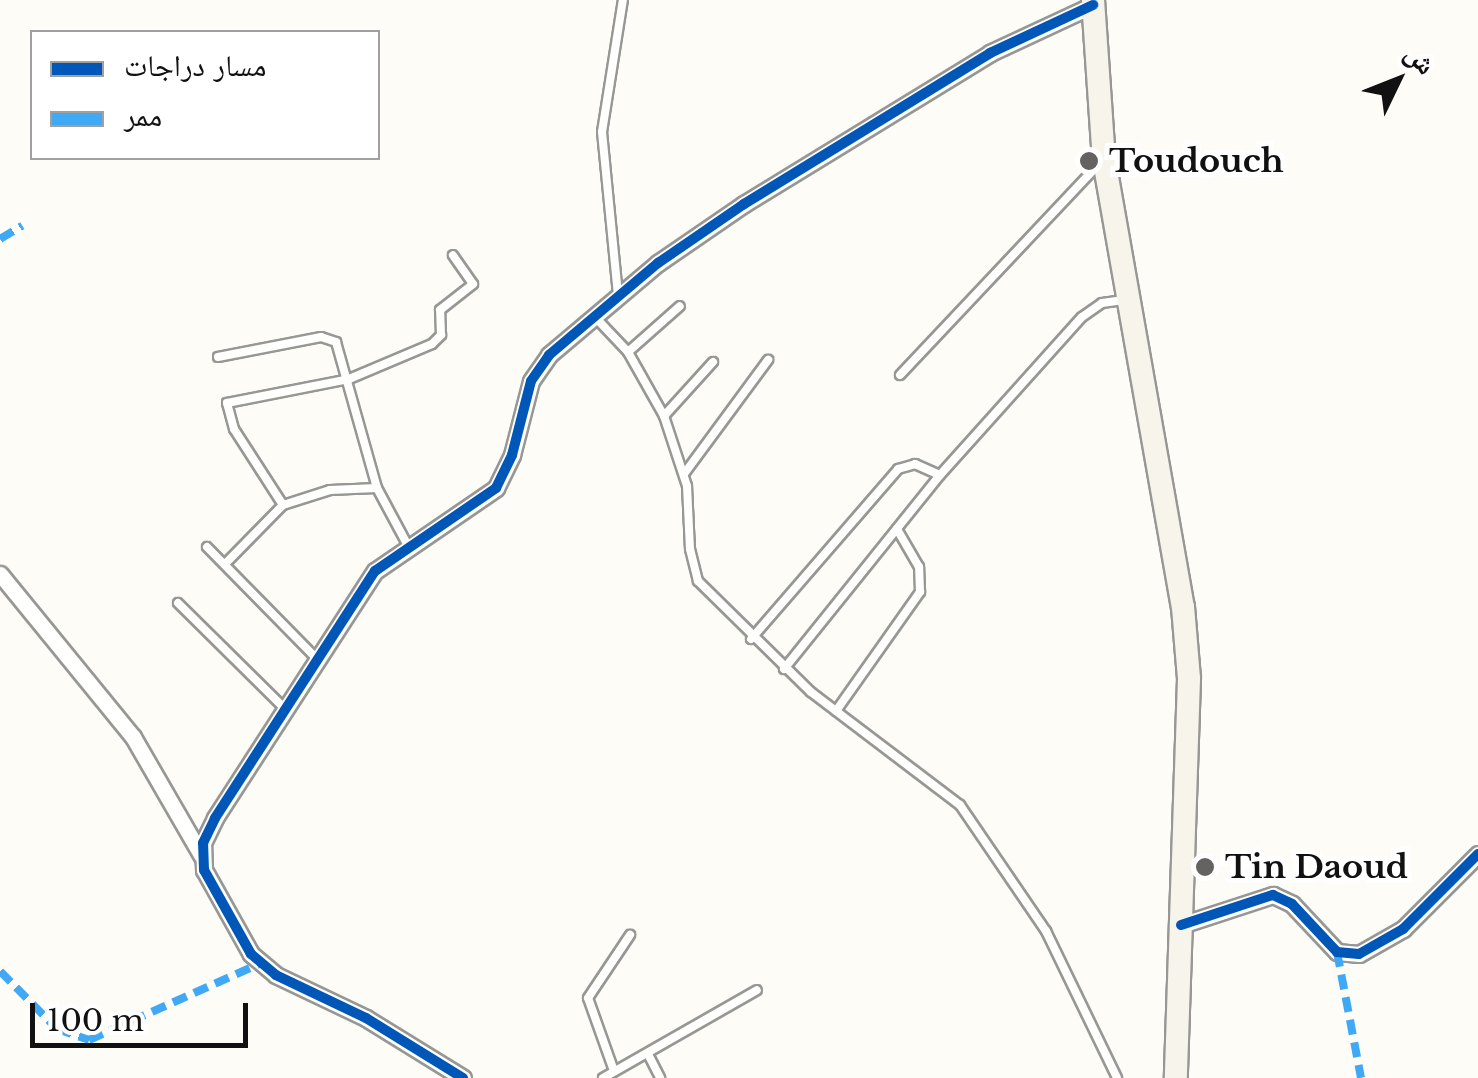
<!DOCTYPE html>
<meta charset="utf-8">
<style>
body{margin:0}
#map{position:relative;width:1478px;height:1078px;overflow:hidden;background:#fdfcf7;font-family:"Libre Baskerville","Noto Naskh Arabic",serif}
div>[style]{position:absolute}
.roads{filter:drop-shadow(2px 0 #979795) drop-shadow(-2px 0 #979795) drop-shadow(0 2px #979795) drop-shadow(0 -2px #979795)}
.lane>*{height:8px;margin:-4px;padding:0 4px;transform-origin:4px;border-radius:4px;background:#fffffe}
.street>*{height:15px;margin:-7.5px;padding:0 7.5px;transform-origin:7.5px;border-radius:7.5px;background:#fffffe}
.secondary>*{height:22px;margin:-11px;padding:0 11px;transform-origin:11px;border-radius:11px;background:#f6f4eb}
.quiet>*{height:8px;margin-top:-4px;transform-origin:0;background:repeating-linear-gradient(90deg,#3fa9f5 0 15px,transparent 0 23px)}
.cycleway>*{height:10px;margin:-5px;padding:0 5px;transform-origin:5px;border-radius:5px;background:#0057b8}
.dots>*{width:28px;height:28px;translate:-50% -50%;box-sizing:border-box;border:5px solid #fff;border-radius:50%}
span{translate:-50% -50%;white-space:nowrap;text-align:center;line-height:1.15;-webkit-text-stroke:10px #fff;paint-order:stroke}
.poi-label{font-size:32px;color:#111;font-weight:700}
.left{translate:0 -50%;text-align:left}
.legend{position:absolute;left:30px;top:30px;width:350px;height:130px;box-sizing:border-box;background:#fff;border:2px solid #a0a0a0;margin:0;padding:12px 18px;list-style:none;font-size:30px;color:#111}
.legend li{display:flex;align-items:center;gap:20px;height:50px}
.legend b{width:50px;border:2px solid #a0a0a0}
.north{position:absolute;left:1348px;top:30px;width:100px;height:100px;-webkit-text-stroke:8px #fff;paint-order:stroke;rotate:47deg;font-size:28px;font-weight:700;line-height:40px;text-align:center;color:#111}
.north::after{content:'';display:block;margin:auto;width:35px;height:45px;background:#111;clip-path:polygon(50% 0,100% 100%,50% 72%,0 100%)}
.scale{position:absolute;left:30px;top:1003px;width:218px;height:45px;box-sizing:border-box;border:5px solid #111;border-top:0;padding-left:12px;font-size:30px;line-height:35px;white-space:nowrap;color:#111;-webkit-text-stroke:8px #fff;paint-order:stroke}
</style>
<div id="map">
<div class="roads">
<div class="lane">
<div style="left:618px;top:295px;width:164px;rotate:-95.6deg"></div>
<div style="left:602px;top:132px;width:134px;rotate:-81deg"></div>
<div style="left:594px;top:316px;width:50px;rotate:46.6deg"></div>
<div style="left:628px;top:352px;width:73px;rotate:60.6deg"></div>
<div style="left:664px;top:416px;width:74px;rotate:71.8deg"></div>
<div style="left:687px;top:486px;width:63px;rotate:87.3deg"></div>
<div style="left:690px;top:549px;width:33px;rotate:76deg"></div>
<div style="left:698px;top:581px;width:158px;rotate:44.5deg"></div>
<div style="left:811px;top:692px;width:187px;rotate:37.2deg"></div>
<div style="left:960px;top:805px;width:153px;rotate:55.7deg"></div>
<div style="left:1046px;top:931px;width:163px;rotate:64.2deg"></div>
<div style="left:628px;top:352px;width:69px;rotate:-41.5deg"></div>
<div style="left:218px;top:357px;width:105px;rotate:-11deg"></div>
<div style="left:321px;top:337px;width:16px;rotate:18deg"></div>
<div style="left:336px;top:342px;width:152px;rotate:74.3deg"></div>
<div style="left:377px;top:488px;width:64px;rotate:61.8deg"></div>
<div style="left:900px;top:375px;width:290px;rotate:-46.7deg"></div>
<div style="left:664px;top:416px;width:73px;rotate:-47.8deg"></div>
<div style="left:684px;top:474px;width:142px;rotate:-53.6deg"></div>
<div style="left:940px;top:475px;width:212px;rotate:-48.1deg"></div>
<div style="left:1082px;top:317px;width:24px;rotate:-35deg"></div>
<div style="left:1102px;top:303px;width:22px;rotate:-8deg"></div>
<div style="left:283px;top:505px;width:49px;rotate:-17.7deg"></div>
<div style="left:330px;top:490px;width:47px;rotate:-2.4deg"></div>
<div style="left:207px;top:547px;width:158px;rotate:45.5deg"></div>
<div style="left:225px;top:564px;width:83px;rotate:-45.5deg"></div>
<div style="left:283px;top:505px;width:90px;rotate:-122.8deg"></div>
<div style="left:234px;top:429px;width:27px;rotate:-105deg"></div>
<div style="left:227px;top:403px;width:124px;rotate:-11.1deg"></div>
<div style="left:349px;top:379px;width:90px;rotate:-22.9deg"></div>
<div style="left:432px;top:344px;width:13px;rotate:-45deg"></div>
<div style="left:441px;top:335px;width:25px;rotate:-92deg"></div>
<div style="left:440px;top:310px;width:42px;rotate:-38.2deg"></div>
<div style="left:473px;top:284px;width:35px;rotate:-125deg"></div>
<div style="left:178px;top:603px;width:151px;rotate:44.7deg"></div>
<div style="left:751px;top:639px;width:225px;rotate:-49.1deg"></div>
<div style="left:898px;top:469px;width:18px;rotate:-16deg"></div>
<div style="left:915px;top:464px;width:27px;rotate:24deg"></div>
<div style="left:940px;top:475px;width:249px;rotate:128.8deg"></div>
<div style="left:836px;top:711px;width:146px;rotate:-54.8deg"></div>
<div style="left:920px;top:592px;width:25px;rotate:-92deg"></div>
<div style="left:919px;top:567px;width:44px;rotate:-120.1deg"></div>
<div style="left:648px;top:1054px;width:27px;rotate:63deg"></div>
<div style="left:614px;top:1071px;width:77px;rotate:-109.6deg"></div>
<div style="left:588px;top:998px;width:76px;rotate:-56.3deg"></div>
<div style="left:603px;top:1078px;width:177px;rotate:-29.7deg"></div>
</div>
<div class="street">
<div style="left:0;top:574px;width:210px;rotate:50.8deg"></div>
<div style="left:133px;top:737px;width:136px;rotate:60deg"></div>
<div style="left:1181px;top:925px;width:97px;rotate:-18.1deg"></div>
<div style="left:1273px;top:895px;width:21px;rotate:25deg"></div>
<div style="left:1292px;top:904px;width:66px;rotate:46.8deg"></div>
<div style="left:1337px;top:952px;width:22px;rotate:5deg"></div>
<div style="left:1359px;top:954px;width:51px;rotate:-29.6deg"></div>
<div style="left:1403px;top:929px;width:106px;rotate:-45deg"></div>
<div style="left:463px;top:1078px;width:114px;rotate:-148.3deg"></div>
<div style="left:366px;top:1018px;width:100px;rotate:-154.5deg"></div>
<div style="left:276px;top:975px;width:33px;rotate:-140deg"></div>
<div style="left:251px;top:954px;width:96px;rotate:-119.2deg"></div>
<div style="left:204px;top:870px;width:27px;rotate:-92deg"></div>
<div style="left:203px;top:843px;width:28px;rotate:-64deg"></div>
<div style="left:215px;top:818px;width:294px;rotate:-57.1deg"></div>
<div style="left:375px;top:571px;width:147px;rotate:-34.4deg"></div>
<div style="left:496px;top:488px;width:37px;rotate:-64deg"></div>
<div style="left:512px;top:455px;width:76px;rotate:-75.6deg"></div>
<div style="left:531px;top:381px;width:32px;rotate:-55deg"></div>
<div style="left:549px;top:355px;width:143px;rotate:-40.2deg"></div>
<div style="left:658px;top:263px;width:104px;rotate:-34.5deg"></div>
<div style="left:744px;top:204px;width:289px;rotate:-31.5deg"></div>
<div style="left:990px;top:53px;width:114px;rotate:-25deg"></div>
</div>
<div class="secondary">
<div style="left:1093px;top:0;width:160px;rotate:86.1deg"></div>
<div style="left:1104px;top:160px;width:454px;rotate:80deg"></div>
<div style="left:1183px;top:607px;width:72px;rotate:85.2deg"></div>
<div style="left:1189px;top:679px;width:399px;rotate:91.9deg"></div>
</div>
</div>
<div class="quiet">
<div style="left:0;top:239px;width:26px;rotate:-31deg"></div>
<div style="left:1337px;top:952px;width:128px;rotate:79.2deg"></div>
<div style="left:0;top:971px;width:81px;rotate:45.5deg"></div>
<div style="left:57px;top:1029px;width:34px;rotate:19deg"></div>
<div style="left:89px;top:1040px;width:188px;rotate:-24.1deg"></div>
</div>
<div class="cycleway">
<div style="left:1181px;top:925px;width:97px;rotate:-18.1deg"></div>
<div style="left:1273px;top:895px;width:21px;rotate:25deg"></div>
<div style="left:1292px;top:904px;width:66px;rotate:46.8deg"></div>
<div style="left:1337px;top:952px;width:22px;rotate:5deg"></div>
<div style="left:1359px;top:954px;width:51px;rotate:-29.6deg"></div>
<div style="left:1403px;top:929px;width:106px;rotate:-45deg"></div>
<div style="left:463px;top:1078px;width:114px;rotate:-148.3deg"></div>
<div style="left:366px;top:1018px;width:100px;rotate:-154.5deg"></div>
<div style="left:276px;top:975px;width:33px;rotate:-140deg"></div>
<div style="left:251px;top:954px;width:96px;rotate:-119.2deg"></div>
<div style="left:204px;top:870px;width:27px;rotate:-92deg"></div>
<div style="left:203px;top:843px;width:28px;rotate:-64deg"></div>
<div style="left:215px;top:818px;width:294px;rotate:-57.1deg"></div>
<div style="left:375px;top:571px;width:147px;rotate:-34.4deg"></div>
<div style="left:496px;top:488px;width:37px;rotate:-64deg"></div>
<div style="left:512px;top:455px;width:76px;rotate:-75.6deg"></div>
<div style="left:531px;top:381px;width:32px;rotate:-55deg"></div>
<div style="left:549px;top:355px;width:143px;rotate:-40.2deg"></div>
<div style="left:658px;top:263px;width:104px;rotate:-34.5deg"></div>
<div style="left:744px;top:204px;width:289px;rotate:-31.5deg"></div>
<div style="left:990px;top:53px;width:114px;rotate:-25deg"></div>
</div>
<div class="dots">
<div style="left:1089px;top:161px;background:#646362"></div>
<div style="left:1205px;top:867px;background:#646362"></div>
</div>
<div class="poi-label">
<span class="left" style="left:1109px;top:161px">Toudouch</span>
<span class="left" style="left:1225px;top:867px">Tin Daoud</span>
</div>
<ul class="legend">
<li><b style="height:12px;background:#0057b8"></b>مسار دراجات</li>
<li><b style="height:12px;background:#3fa9f5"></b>ممر</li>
</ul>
<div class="north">ش</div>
<div class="scale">100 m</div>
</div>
